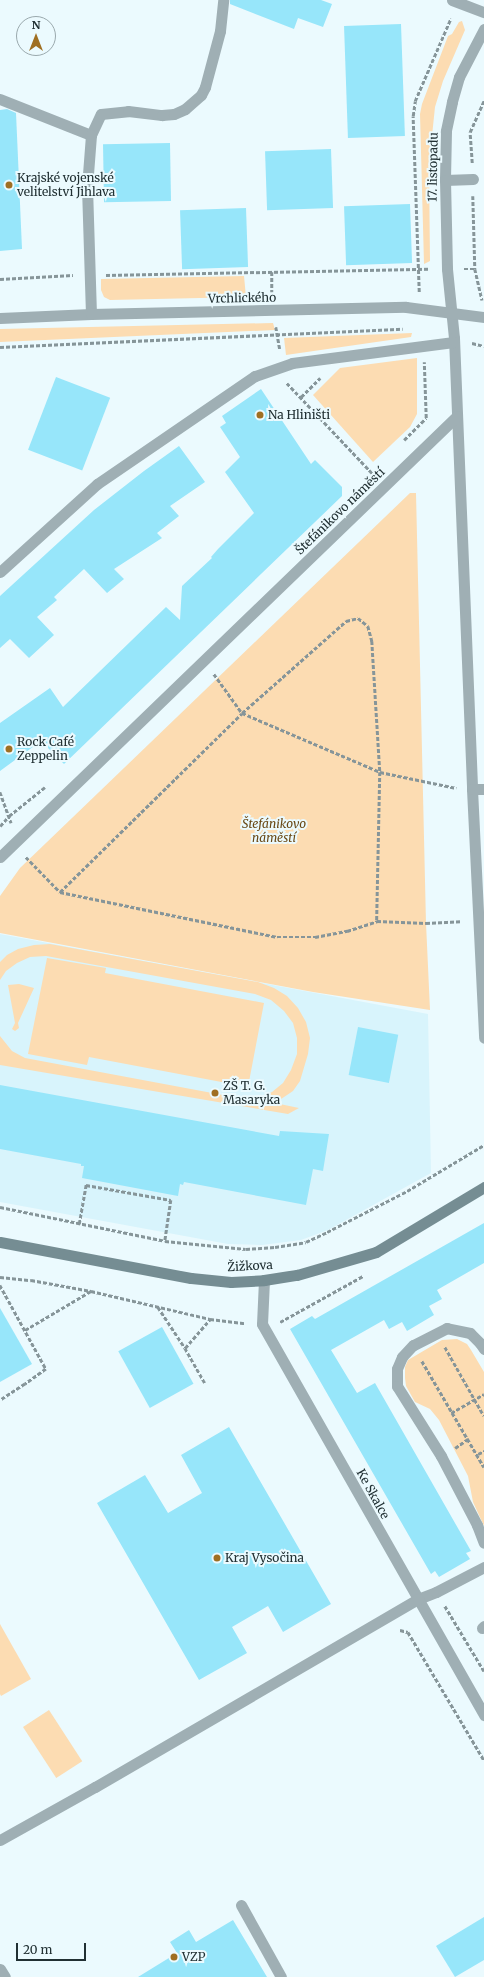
<!DOCTYPE html>
<meta charset="utf-8">
<style>
body{margin:0}
#map{position:relative;width:484px;height:1977px;overflow:hidden;background:#ebfafe;font-family:Merriweather,serif}
div>[style]{position:absolute}
.built>*{inset:0;background:#d8f4fc}
.green>*{inset:0;background:#fcdcb2;transform-origin:0 0}
.building>*{inset:0;background:#97e6fa;transform-origin:0 0}
.path>*{height:2.5px;margin-top:-1.25px;transform-origin:0;background:repeating-linear-gradient(90deg,#869599 0 4px,transparent 0 6px)}
.service>*{height:11px;margin:-5.5px;padding:0 5.5px;transform-origin:5.5px;border-radius:5.5px;background:#9fafb4}
.minor>*{height:11px;margin:-5.5px;padding:0 5.5px;transform-origin:5.5px;border-radius:5.5px;background:#9fafb4}
.tertiary>*{height:11px;margin:-5.5px;padding:0 5.5px;transform-origin:5.5px;border-radius:5.5px;background:#9fafb4}
.secondary>*{height:11px;margin:-5.5px;padding:0 5.5px;transform-origin:5.5px;border-radius:5.5px;background:#758d93}
.dots>*{width:11px;height:11px;translate:-50% -50%;box-sizing:border-box;border:2px solid #ebfafe;border-radius:50%}
span{translate:-50% -50%;white-space:nowrap;text-align:center;line-height:1.15;-webkit-text-stroke:4px #ebfafe;paint-order:stroke}
.street-label{font-size:12px;color:#213033}
.poi-label{font-size:12px;color:#213033}
.left{translate:0 -50%;text-align:left}
.park-label{font-size:12px;color:#694814;font-style:italic}
.north{position:absolute;left:16px;top:16px;width:40px;height:40px;box-sizing:border-box;background:#ebfafe;border:1px solid #9aa9ad;border-radius:50%;rotate:0deg;font-size:11px;font-weight:700;line-height:16px;text-align:center;color:#213033}
.north::after{content:'';display:block;margin:auto;width:14px;height:18px;background:#9f6f22;clip-path:polygon(50% 0,100% 100%,50% 72%,0 100%)}
.scale{position:absolute;left:16px;top:1943px;width:70px;height:18px;box-sizing:border-box;border:2px solid #213033;border-top:0;padding-left:5px;font-size:12px;line-height:14px;white-space:nowrap;color:#213033;-webkit-text-stroke:3px #ebfafe;paint-order:stroke}
</style>
<div id="map">
<div class="built">
<div style="clip-path:polygon(0 934px,428px 1014px,431px 1173px,328px 1230px,301px 1240px,262px 1245px,228px 1244px,0 1202px)"></div>
</div>
<div class="green">
<div style="clip-path:polygon(462px 21px,465px 30px,443px 81px,435px 107px,429px 165px,430px 261px,424px 264px,420px 114px,422px 104px,448px 36px,452px 34px,459px 22px)"></div>
<div style="clip-path:polygon(244px 276px,246px 297px,110px 300px,104px 297px,101px 290px,101px 279px)"></div>
<div style="clip-path:polygon(273px 323px,275px 330px,0 342px,0 329px)"></div>
<div style="clip-path:polygon(412px 333px,411px 337px,286px 355px,284px 338px)"></div>
<div style="clip-path:polygon(417px 358px,417px 414px,410px 427px,373px 462px,313px 395px,340px 368px)"></div>
<div style="clip-path:polygon(410px 493px,416px 493px,426px 923px,430px 1010px,313px 992px,0 933px,0 896px,20px 868px)"></div>
<div style="clip-path:polygon(50px 944px,258px 982px,274px 988px,287px 996px,298px 1008px,306px 1022px,310px 1038px,308px 1054px,300px 1081px,293px 1091px,275px 1103px,299px 1108px,288px 1114px,0 1065px,0 1036px,12px 1051px,25px 1058px,239px 1098px,257px 1098px,272px 1092px,283px 1083px,291px 1070px,297px 1054px,297px 1038px,293px 1023px,284px 1011px,271px 1000px,255px 994px,46px 956px,30px 957px,17px 963px,6px 971px,0 980px,0 962px,7px 955px,18px 949px,34px 945px)"></div>
<div style="clip-path:polygon(47px 958px,106px 968px,105px 973px,264px 1003px,248px 1087px,89px 1057px,87px 1065px,28px 1054px)"></div>
<div style="clip-path:polygon(19px 984px,34px 988px,18px 1023px,19px 1028px,15px 1031px,12px 1029px,15px 1023px,8px 985px)"></div>
<div style="clip-path:polygon(457px 1339px,467px 1344px,471px 1350px,484px 1372px,484px 1526px,473px 1502px,468px 1476px,439px 1420px,430px 1409px,415px 1402px,406px 1386px,405px 1378px,405px 1367px,408px 1360px,442px 1340px)"></div>
<div style="clip-path:polygon(0 1624px,31px 1679px,1px 1696px,0 1694px)"></div>
<div style="left:49px;top:1710px;width:61px;height:31px;rotate:57deg"></div>
</div>
<div class="building">
<div style="clip-path:polygon(230px 0,321px 0,332px 4px,323px 27px,298px 18px,294px 29px,230px 4px)"></div>
<div style="left:401px;top:24px;width:112px;height:57px;rotate:88deg"></div>
<div style="clip-path:polygon(7px 109px,16px 113px,22px 249px,0 251px,0 110px)"></div>
<div style="left:170px;top:143px;width:58px;height:67px;rotate:89deg"></div>
<div style="left:331px;top:149px;width:59px;height:66px;rotate:88deg"></div>
<div style="left:410px;top:204px;width:59px;height:66px;rotate:88deg"></div>
<div style="left:246px;top:208px;width:59px;height:66px;rotate:88deg"></div>
<div style="left:56px;top:377px;width:58px;height:78px;rotate:21deg"></div>
<div style="clip-path:polygon(261px 389px,311px 464px,315px 460px,342px 487px,342px 496px,64px 764px,41px 741px,0 771px,0 723px,50px 688px,63px 707px,166px 607px,180px 620px,182px 586px,212px 558px,211px 557px,218px 549px,254px 513px,225px 472px,240px 457px,220px 427px,226px 423px,222px 416px)"></div>
<div style="clip-path:polygon(179px 446px,205px 482px,170px 506px,179px 516px,157px 533px,162px 538px,114px 569px,124px 579px,107px 593px,84px 569px,54px 597px,57px 600px,37px 617px,54px 635px,29px 658px,10px 639px,0 648px,0 596px,94px 510px,144px 471px)"></div>
<div style="left:358px;top:1027px;width:41px;height:49px;rotate:11deg"></div>
<div style="clip-path:polygon(0 1085px,279px 1136px,280px 1131px,329px 1134px,323px 1171px,313px 1169px,306px 1205px,184px 1182px,183px 1185px,180px 1184px,178px 1196px,82px 1178px,84px 1166px,81px 1166px,81px 1164px,0 1149px)"></div>
<div style="clip-path:polygon(484px 1223px,484px 1263px,437px 1290px,442px 1299px,429px 1306px,434px 1315px,407px 1331px,402px 1322px,389px 1329px,384px 1320px,331px 1350px,357px 1393px,375px 1383px,471px 1551px,466px 1553px,470px 1559px,439px 1577px,435px 1571px,431px 1574px,290px 1329px,312px 1316px,315px 1319px)"></div>
<div style="clip-path:polygon(0 1308px,32px 1364px,0 1382px)"></div>
<div style="left:162px;top:1327px;width:65px;height:50px;rotate:61deg"></div>
<div style="clip-path:polygon(229px 1427px,331px 1604px,283px 1632px,268px 1606px,232px 1627px,247px 1653px,199px 1680px,97px 1503px,145px 1475px,168px 1513px,202px 1493px,181px 1455px)"></div>
<div style="clip-path:polygon(484px 1917px,484px 1960px,455px 1977px,436px 1946px)"></div>
<div style="clip-path:polygon(233px 1920px,267px 1977px,138px 1977px,177px 1953px,170px 1942px,189px 1930px,196px 1942px)"></div>
</div>
<div class="path">
<div style="left:472px;top:163px;width:31px;rotate:-94deg"></div>
<div style="left:470px;top:132px;width:35px;rotate:-66deg"></div>
<div style="left:473px;top:196px;width:73px;rotate:88.4deg"></div>
<div style="left:475px;top:269px;width:32px;rotate:77deg"></div>
<div style="left:464px;top:269px;width:11px"></div>
<div style="left:272px;top:272px;width:20px;rotate:90deg"></div>
<div style="left:106px;top:275px;width:323px;rotate:-1.1deg"></div>
<div style="left:0;top:279px;width:73px;rotate:-3.1deg"></div>
<div style="left:419px;top:292px;width:176px;rotate:-92deg"></div>
<div style="left:413px;top:116px;width:15px;rotate:-82deg"></div>
<div style="left:415px;top:101px;width:90px;rotate:-66.6deg"></div>
<div style="left:276px;top:327px;width:22px;rotate:80deg"></div>
<div style="left:472px;top:343px;width:12px;rotate:14deg"></div>
<div style="left:0;top:347px;width:403px;rotate:-2.6deg"></div>
<div style="left:287px;top:383px;width:125px;rotate:46.6deg"></div>
<div style="left:301px;top:397px;width:27px;rotate:-45deg"></div>
<div style="left:404px;top:440px;width:31px;rotate:-45deg"></div>
<div style="left:426px;top:418px;width:56px;rotate:-92deg"></div>
<div style="left:214px;top:674px;width:48px;rotate:54.3deg"></div>
<div style="left:242px;top:713px;width:150px;rotate:23.1deg"></div>
<div style="left:380px;top:772px;width:78px;rotate:11.9deg"></div>
<div style="left:0;top:792px;width:33px;rotate:70deg"></div>
<div style="left:0;top:826px;width:13px;rotate:-48deg"></div>
<div style="left:9px;top:816px;width:46px;rotate:-38.9deg"></div>
<div style="left:26px;top:857px;width:49px;rotate:45.8deg"></div>
<div style="left:60px;top:892px;width:222px;rotate:11.7deg"></div>
<div style="left:277px;top:937px;width:38px"></div>
<div style="left:315px;top:937px;width:33px;rotate:-11deg"></div>
<div style="left:347px;top:931px;width:32px;rotate:-18deg"></div>
<div style="left:377px;top:921px;width:49px;rotate:2.3deg"></div>
<div style="left:426px;top:923px;width:35px;rotate:-3deg"></div>
<div style="left:60px;top:892px;width:255px;rotate:-44.5deg"></div>
<div style="left:242px;top:713px;width:139px;rotate:-41.5deg"></div>
<div style="left:346px;top:621px;width:12px;rotate:-14deg"></div>
<div style="left:358px;top:618px;width:13px;rotate:39deg"></div>
<div style="left:368px;top:626px;width:16px;rotate:75deg"></div>
<div style="left:372px;top:641px;width:131px;rotate:86.5deg"></div>
<div style="left:380px;top:772px;width:149px;rotate:91.2deg"></div>
<div style="left:0;top:1207px;width:168px;rotate:11.6deg"></div>
<div style="left:165px;top:1241px;width:81px;rotate:5.6deg"></div>
<div style="left:246px;top:1249px;width:29px;rotate:-4deg"></div>
<div style="left:275px;top:1247px;width:31px;rotate:-9deg"></div>
<div style="left:306px;top:1242px;width:23px;rotate:-25deg"></div>
<div style="left:327px;top:1232px;width:90px;rotate:-27.1deg"></div>
<div style="left:407px;top:1191px;width:90px;rotate:-30.9deg"></div>
<div style="left:79px;top:1224px;width:40px;rotate:-80deg"></div>
<div style="left:86px;top:1185px;width:86px;rotate:10deg"></div>
<div style="left:171px;top:1200px;width:41px;rotate:98.3deg"></div>
<div style="left:0;top:1277px;width:31px;rotate:6deg"></div>
<div style="left:31px;top:1280px;width:61px;rotate:10.4deg"></div>
<div style="left:91px;top:1291px;width:122px;rotate:13.2deg"></div>
<div style="left:210px;top:1319px;width:35px;rotate:7deg"></div>
<div style="left:0;top:1285px;width:96px;rotate:61.3deg"></div>
<div style="left:46px;top:1369px;width:26px;rotate:144deg"></div>
<div style="left:25px;top:1384px;width:30px;rotate:147deg"></div>
<div style="left:158px;top:1307px;width:49px;rotate:56.6deg"></div>
<div style="left:185px;top:1348px;width:40px;rotate:60.3deg"></div>
<div style="left:280px;top:1322px;width:95px;rotate:-29deg"></div>
<div style="left:25px;top:1330px;width:77px;rotate:-30.6deg"></div>
<div style="left:445px;top:1347px;width:79px;rotate:60.5deg"></div>
<div style="left:185px;top:1348px;width:38px;rotate:-49deg"></div>
<div style="left:422px;top:1361px;width:123px;rotate:59.7deg"></div>
<div style="left:451px;top:1413px;width:38px;rotate:-30deg"></div>
<div style="left:455px;top:1448px;width:16px;rotate:-35deg"></div>
<div style="left:478px;top:1454px;width:7px;rotate:-27deg"></div>
<div style="left:445px;top:1606px;width:76px;rotate:59deg"></div>
<div style="left:400px;top:1630px;width:8px;rotate:14deg"></div>
<div style="left:408px;top:1632px;width:149px;rotate:59.3deg"></div>
</div>
<div class="service">
<div style="left:0;top:99px;width:98px;rotate:21.6deg"></div>
<div style="left:91px;top:135px;width:23px;rotate:-65deg"></div>
<div style="left:101px;top:114px;width:27px;rotate:-6deg"></div>
<div style="left:128px;top:111px;width:34px;rotate:7deg"></div>
<div style="left:162px;top:115px;width:12px;rotate:-5deg"></div>
<div style="left:174px;top:114px;width:12px;rotate:-24deg"></div>
<div style="left:185px;top:109px;width:21px;rotate:-41deg"></div>
<div style="left:201px;top:95px;width:9px;rotate:-63deg"></div>
<div style="left:205px;top:87px;width:58px;rotate:-75deg"></div>
<div style="left:220px;top:31px;width:31px;rotate:-84deg"></div>
<div style="left:91px;top:135px;width:52px;rotate:94.4deg"></div>
<div style="left:87px;top:187px;width:127px;rotate:88.2deg"></div>
<div style="left:445px;top:180px;width:28px;rotate:-2deg"></div>
<div style="left:484px;top:1349px;width:7px;rotate:-124deg"></div>
<div style="left:480px;top:1343px;width:14px;rotate:-135deg"></div>
<div style="left:470px;top:1333px;width:24px;rotate:-168deg"></div>
<div style="left:447px;top:1328px;width:38px;rotate:153deg"></div>
<div style="left:413px;top:1345px;width:16px;rotate:133deg"></div>
<div style="left:402px;top:1357px;width:13px;rotate:113deg"></div>
<div style="left:397px;top:1369px;width:17px;rotate:90deg"></div>
<div style="left:397px;top:1386px;width:83px;rotate:57.8deg"></div>
<div style="left:441px;top:1456px;width:78px;rotate:62.4deg"></div>
<div style="left:477px;top:1525px;width:19px;rotate:69deg"></div>
<div style="left:418px;top:1599px;width:19px;rotate:-21deg"></div>
<div style="left:436px;top:1592px;width:54px;rotate:-27.5deg"></div>
<div style="left:482px;top:1628px;width:3px;rotate:-45deg"></div>
<div style="left:241px;top:1905px;width:82px;rotate:60.9deg"></div>
</div>
<div class="minor">
<div style="left:452px;top:0;width:34px;rotate:21deg"></div>
<div style="left:484px;top:29px;width:54px;rotate:117.5deg"></div>
<div style="left:459px;top:77px;width:26px;rotate:106deg"></div>
<div style="left:452px;top:102px;width:30px;rotate:102deg"></div>
<div style="left:446px;top:131px;width:49px;rotate:91.2deg"></div>
<div style="left:445px;top:180px;width:89px;rotate:88.7deg"></div>
<div style="left:447px;top:269px;width:69px;rotate:84.2deg"></div>
<div style="left:454px;top:338px;width:451px;rotate:87.7deg"></div>
<div style="left:472px;top:789px;width:249px;rotate:87.2deg"></div>
<div style="left:0;top:572px;width:131px;rotate:-42.2deg"></div>
<div style="left:97px;top:484px;width:191px;rotate:-34.4deg"></div>
<div style="left:255px;top:376px;width:39px;rotate:-19deg"></div>
<div style="left:292px;top:363px;width:163px;rotate:-7.4deg"></div>
<div style="left:472px;top:789px;width:12px"></div>
<div style="left:0;top:857px;width:635px;rotate:-43.98deg"></div>
<div style="left:264px;top:1280px;width:44px;rotate:92.6deg"></div>
<div style="left:262px;top:1324px;width:450px;rotate:60.4deg"></div>
<div style="left:0;top:1840px;width:109px;rotate:-29.2deg"></div>
<div style="left:95px;top:1787px;width:374px;rotate:-30.2deg"></div>
<div style="left:0;top:1969px;width:9px;rotate:58deg"></div>
</div>
<div class="tertiary">
<div style="left:0;top:318px;width:91px;rotate:-2.5deg"></div>
<div style="left:91px;top:314px;width:315px;rotate:-1.3deg"></div>
<div style="left:406px;top:307px;width:79px;rotate:7.3deg"></div>
</div>
<div class="secondary">
<div style="left:0;top:1242px;width:194px;rotate:10.7deg"></div>
<div style="left:191px;top:1278px;width:40px;rotate:5.7deg"></div>
<div style="left:231px;top:1282px;width:33px;rotate:-3deg"></div>
<div style="left:264px;top:1280px;width:33px;rotate:-9deg"></div>
<div style="left:297px;top:1275px;width:82px;rotate:-16.2deg"></div>
<div style="left:376px;top:1252px;width:126px;rotate:-31deg"></div>
</div>
<div class="dots">
<div style="left:9px;top:185px;background:#9f6f22"></div>
<div style="left:260px;top:415px;background:#9f6f22"></div>
<div style="left:9px;top:749px;background:#9f6f22"></div>
<div style="left:215px;top:1093px;background:#9f6f22"></div>
<div style="left:217px;top:1558px;background:#9f6f22"></div>
<div style="left:174px;top:1957px;background:#9f6f22"></div>
</div>
<div class="street-label">
<span style="left:433px;top:167px;rotate:-89deg">17. listopadu</span>
<span style="left:242px;top:298px;rotate:-1deg">Vrchlického</span>
<span style="left:340px;top:511px;rotate:-44deg">Štefánikovo náměstí</span>
<span style="left:250px;top:1266px;rotate:-3deg">Žižkova</span>
<span style="left:373px;top:1494px;rotate:61deg">Ke Skalce</span>
</div>
<div class="poi-label">
<span class="left" style="left:17px;top:185px">Krajské vojenské<br>velitelství Jihlava</span>
<span class="left" style="left:268px;top:415px">Na Hliništi</span>
<span class="left" style="left:17px;top:749px">Rock Café<br>Zeppelin</span>
<span class="left" style="left:223px;top:1093px">ZŠ T. G.<br>Masaryka</span>
<span class="left" style="left:225px;top:1558px">Kraj Vysočina</span>
<span class="left" style="left:182px;top:1957px">VZP</span>
</div>
<div class="park-label">
<span style="left:274px;top:831px">Štefánikovo<br>náměstí</span>
</div>
<div class="north">N</div>
<div class="scale">20 m</div>
</div>
